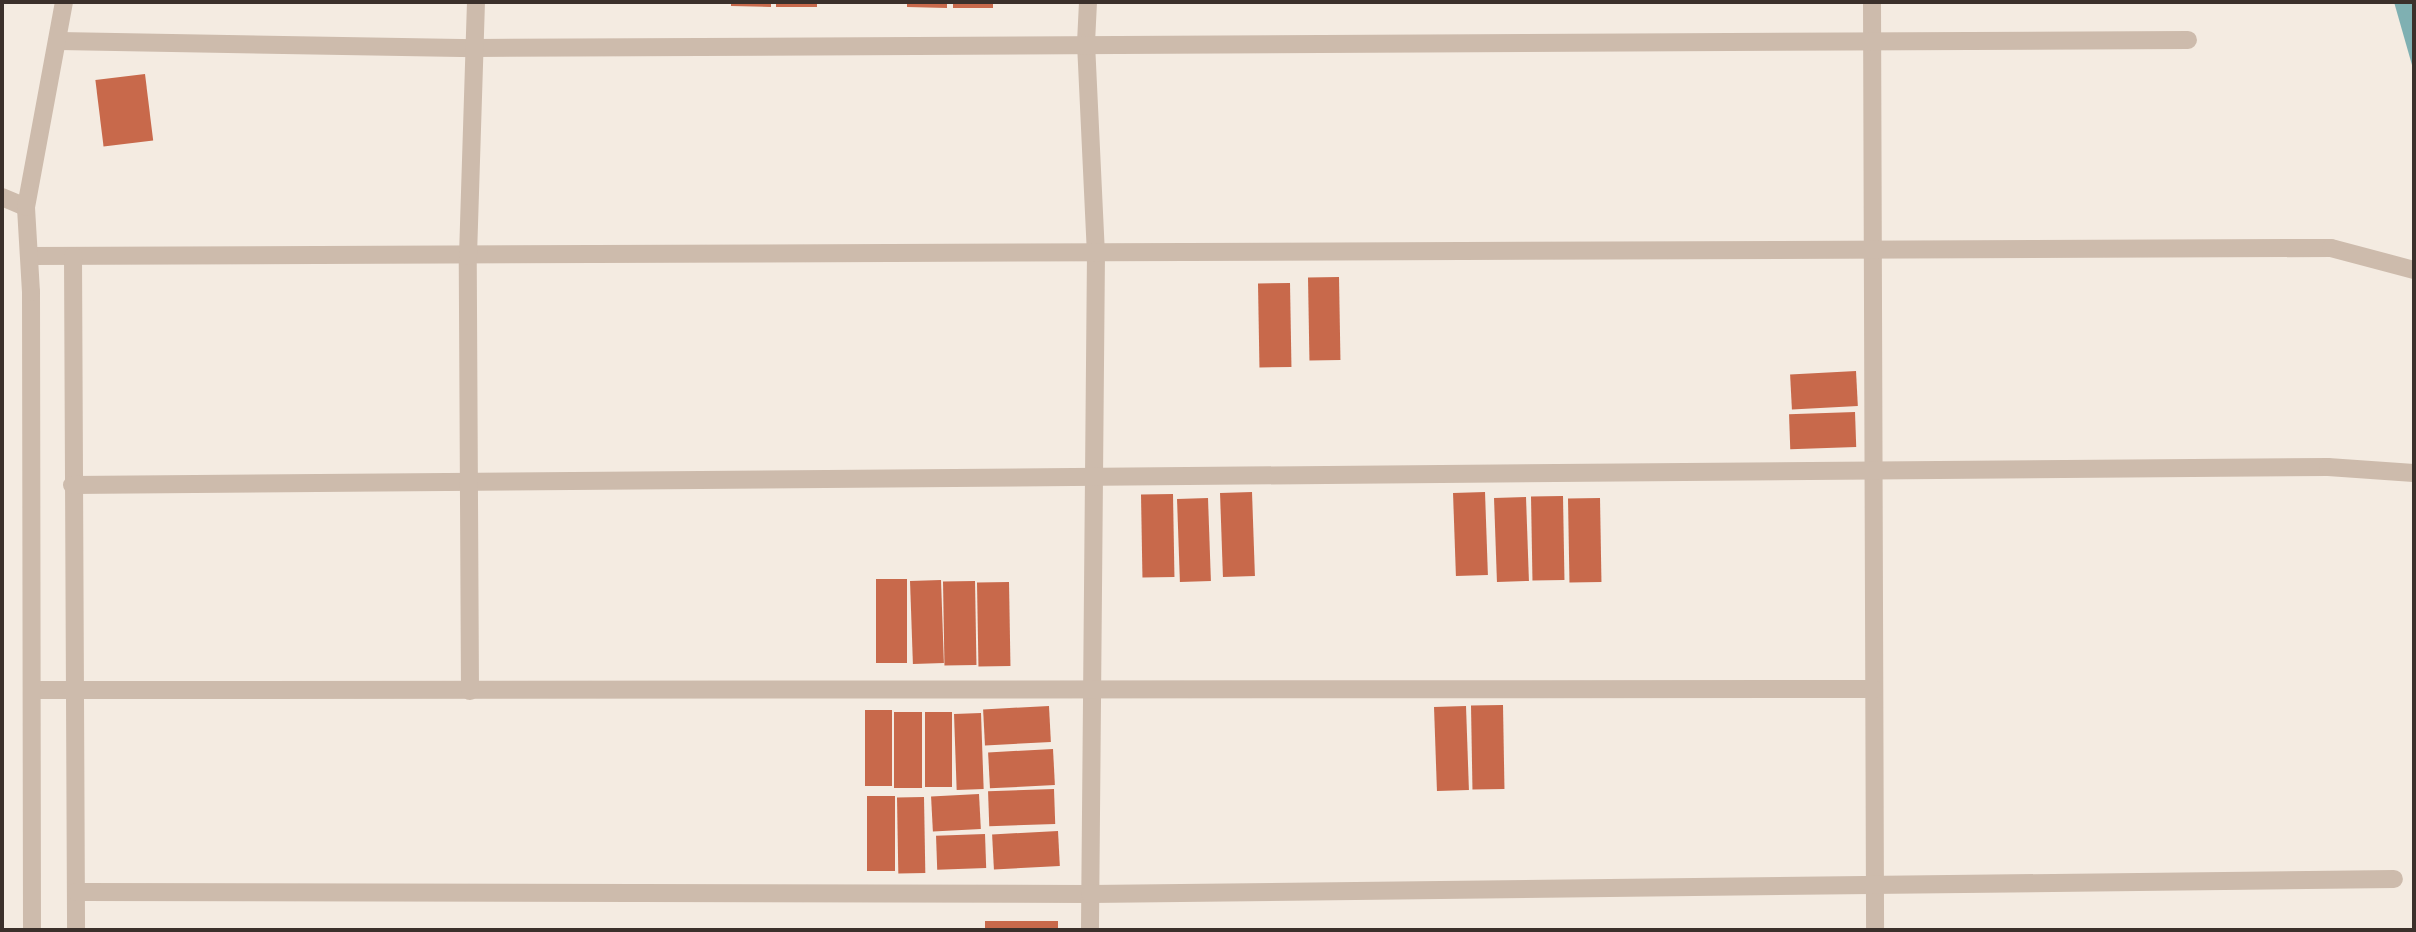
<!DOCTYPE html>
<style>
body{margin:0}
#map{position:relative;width:2416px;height:932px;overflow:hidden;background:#f4ebe1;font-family:"Space Grotesk",sans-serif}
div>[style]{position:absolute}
.water>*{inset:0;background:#7fb0b2}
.building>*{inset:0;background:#c8694b;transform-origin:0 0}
.street>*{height:18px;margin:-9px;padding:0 9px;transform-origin:9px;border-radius:9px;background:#cdbbac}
span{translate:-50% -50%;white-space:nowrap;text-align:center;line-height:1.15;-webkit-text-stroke:5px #fbf5ee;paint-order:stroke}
.frame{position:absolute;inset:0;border:4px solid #3b302b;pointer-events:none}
</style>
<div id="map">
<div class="water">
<div style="clip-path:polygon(2394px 2px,2414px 2px,2414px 72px)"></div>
</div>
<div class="building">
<div style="clip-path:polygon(731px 2px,771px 2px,771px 7px,731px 6px)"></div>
<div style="left:776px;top:2px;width:41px;height:5px"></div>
<div style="clip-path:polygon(907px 2px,947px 2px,947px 8px,907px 7px)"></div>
<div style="left:953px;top:2px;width:40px;height:6px"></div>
<div style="left:145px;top:74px;width:67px;height:50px;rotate:83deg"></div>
<div style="left:1339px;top:277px;width:83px;height:31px;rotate:89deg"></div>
<div style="left:1290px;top:283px;width:84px;height:32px;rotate:89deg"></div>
<div style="left:1856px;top:371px;width:35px;height:66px;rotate:87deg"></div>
<div style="left:1855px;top:412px;width:35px;height:66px;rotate:88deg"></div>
<div style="left:1252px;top:492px;width:84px;height:32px;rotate:88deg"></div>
<div style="left:1485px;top:492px;width:83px;height:32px;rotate:88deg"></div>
<div style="left:1173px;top:494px;width:83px;height:32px;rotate:89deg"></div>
<div style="left:1563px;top:496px;width:84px;height:32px;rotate:89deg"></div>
<div style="left:1526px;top:497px;width:84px;height:32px;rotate:88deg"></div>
<div style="left:1208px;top:498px;width:83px;height:31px;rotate:88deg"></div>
<div style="left:1600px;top:498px;width:84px;height:32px;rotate:89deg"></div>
<div style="left:876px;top:579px;width:31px;height:84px"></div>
<div style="left:941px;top:580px;width:83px;height:31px;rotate:88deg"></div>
<div style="left:975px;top:581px;width:84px;height:32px;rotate:89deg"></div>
<div style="left:1009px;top:582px;width:84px;height:32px;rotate:89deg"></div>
<div style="left:1503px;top:705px;width:84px;height:32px;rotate:89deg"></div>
<div style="left:1049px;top:706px;width:36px;height:66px;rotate:87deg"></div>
<div style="left:1466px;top:706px;width:84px;height:32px;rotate:88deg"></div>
<div style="left:865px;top:710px;width:27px;height:76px"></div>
<div style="left:894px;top:712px;width:28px;height:76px"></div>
<div style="left:925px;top:712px;width:27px;height:75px"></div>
<div style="left:981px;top:713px;width:76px;height:27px;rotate:88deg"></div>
<div style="left:1053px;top:749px;width:36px;height:65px;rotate:87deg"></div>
<div style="left:1054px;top:789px;width:35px;height:66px;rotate:88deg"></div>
<div style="left:979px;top:794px;width:35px;height:48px;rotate:87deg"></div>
<div style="left:867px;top:796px;width:28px;height:75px"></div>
<div style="left:924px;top:797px;width:76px;height:27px;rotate:89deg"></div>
<div style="left:1058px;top:831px;width:35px;height:66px;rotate:87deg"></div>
<div style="left:985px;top:834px;width:34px;height:49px;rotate:88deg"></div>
<div style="left:1058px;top:921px;width:9px;height:73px;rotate:90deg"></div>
</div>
<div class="street">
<div style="left:1088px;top:2px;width:41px;rotate:92.8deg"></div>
<div style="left:1086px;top:43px;width:209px;rotate:87.3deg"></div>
<div style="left:1096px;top:252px;width:678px;rotate:90.51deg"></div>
<div style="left:1872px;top:2px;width:928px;rotate:89.81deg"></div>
<div style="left:59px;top:41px;width:417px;rotate:1deg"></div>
<div style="left:476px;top:48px;width:1712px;rotate:-0.27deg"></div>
<div style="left:2px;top:197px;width:26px;rotate:23deg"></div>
<div style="left:30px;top:256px;width:2301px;rotate:-0.2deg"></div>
<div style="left:2331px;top:248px;width:86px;rotate:14.8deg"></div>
<div style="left:73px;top:256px;width:674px;rotate:89.74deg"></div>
<div style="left:72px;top:485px;width:2256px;rotate:-0.46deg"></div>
<div style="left:2328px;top:467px;width:86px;rotate:4deg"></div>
<div style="left:33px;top:690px;width:1841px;rotate:-0.03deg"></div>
<div style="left:470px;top:691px;width:435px;rotate:-90.3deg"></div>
<div style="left:468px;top:256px;width:254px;rotate:-88.2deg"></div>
<div style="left:76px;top:892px;width:1014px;rotate:0.11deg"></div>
<div style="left:1090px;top:894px;width:1304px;rotate:-0.66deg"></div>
<div style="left:32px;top:930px;width:638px;rotate:-90.09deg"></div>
<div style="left:31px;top:292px;width:85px;rotate:-93.4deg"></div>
<div style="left:26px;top:207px;width:208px;rotate:-79.5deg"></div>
</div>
<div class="frame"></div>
</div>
